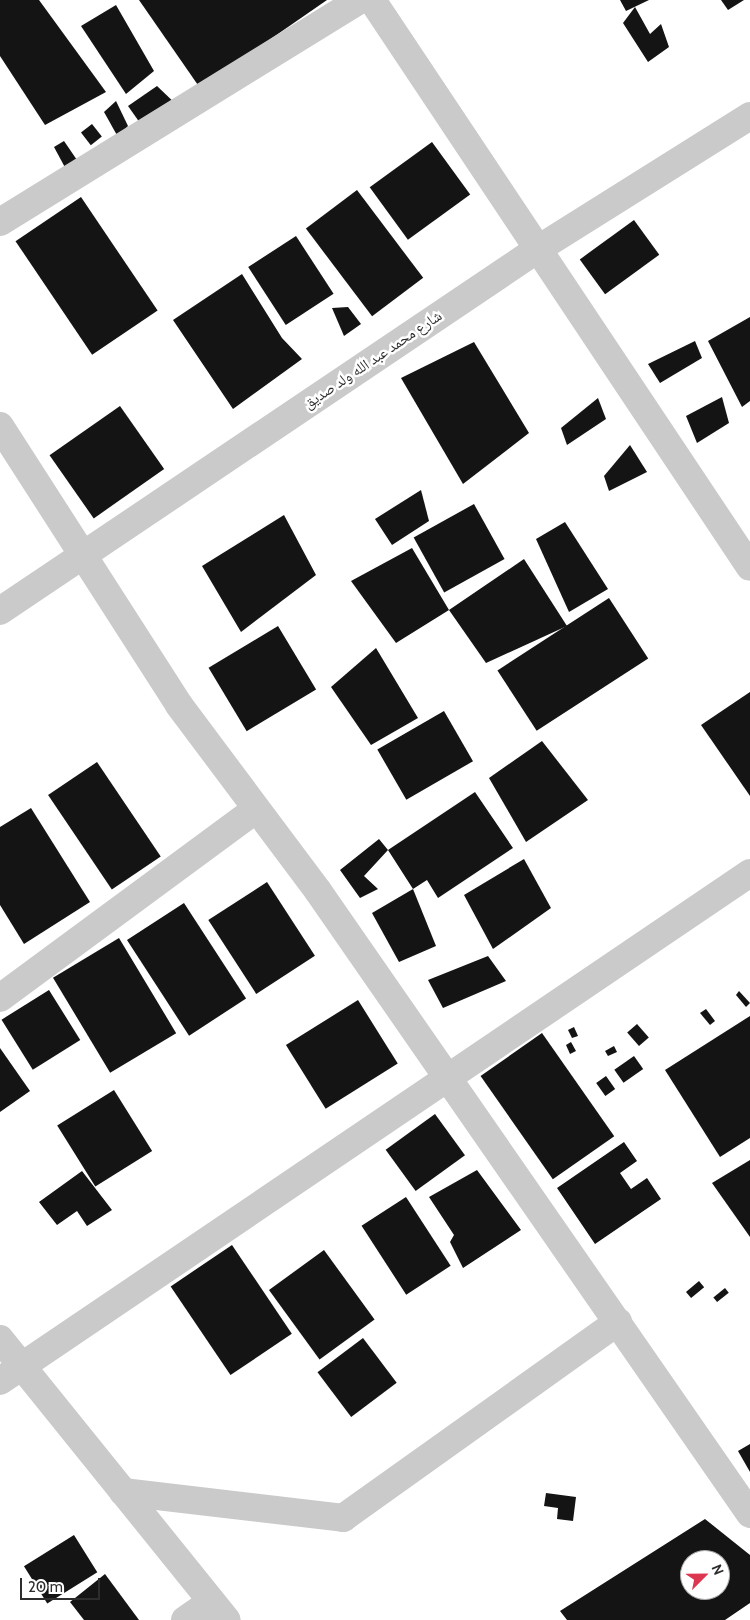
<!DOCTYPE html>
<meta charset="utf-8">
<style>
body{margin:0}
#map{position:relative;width:750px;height:1620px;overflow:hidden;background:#fff;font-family:Cabin,"Noto Naskh Arabic",sans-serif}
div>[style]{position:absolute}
.building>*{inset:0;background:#141414;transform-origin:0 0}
.minor>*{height:28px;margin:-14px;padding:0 14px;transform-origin:14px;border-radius:14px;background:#cacaca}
span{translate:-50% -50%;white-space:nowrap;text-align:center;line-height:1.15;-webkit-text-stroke:5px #fff;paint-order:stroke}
.street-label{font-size:15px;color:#2d2d2d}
.north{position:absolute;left:680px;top:1550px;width:50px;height:50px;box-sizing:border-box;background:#fff;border:1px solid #ababab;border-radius:50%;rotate:67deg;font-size:14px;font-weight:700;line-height:20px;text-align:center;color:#2d2d2d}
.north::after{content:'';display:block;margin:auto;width:18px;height:22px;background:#dd3651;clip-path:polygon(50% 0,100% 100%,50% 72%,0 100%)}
.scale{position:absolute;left:20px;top:1578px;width:80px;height:22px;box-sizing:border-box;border:2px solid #2d2d2d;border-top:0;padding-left:6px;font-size:15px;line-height:18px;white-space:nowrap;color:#2d2d2d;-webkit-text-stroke:4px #fff;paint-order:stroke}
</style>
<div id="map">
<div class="building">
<div style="clip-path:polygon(0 0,39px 0,106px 92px,45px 125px,0 56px)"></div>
<div style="clip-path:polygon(139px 0,327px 0,200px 88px)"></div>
<div style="clip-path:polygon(620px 0,649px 0,626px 11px)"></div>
<div style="clip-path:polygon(721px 0,744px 0,728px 10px)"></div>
<div style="clip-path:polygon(116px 5px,154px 71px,126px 94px,81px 26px)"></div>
<div style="clip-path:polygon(635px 7px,650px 34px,661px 24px,669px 47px,648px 62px,623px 23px)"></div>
<div style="clip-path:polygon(157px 86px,179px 107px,140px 123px,128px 106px)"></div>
<div style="clip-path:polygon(116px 101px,128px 126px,118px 137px,104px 112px)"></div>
<div style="left:92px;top:124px;width:16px;height:14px;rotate:52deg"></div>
<div style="clip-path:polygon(64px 141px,77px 160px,68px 173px,54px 147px)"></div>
<div style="left:432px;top:142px;width:65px;height:77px;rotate:54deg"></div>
<div style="left:357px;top:190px;width:110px;height:64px;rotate:53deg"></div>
<div style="left:81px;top:197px;width:137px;height:79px;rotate:56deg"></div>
<div style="left:634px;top:220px;width:43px;height:67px;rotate:54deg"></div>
<div style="left:296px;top:236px;width:69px;height:57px;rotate:57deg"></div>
<div style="clip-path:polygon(242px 274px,282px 338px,302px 359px,233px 409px,173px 320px)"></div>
<div style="clip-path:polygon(348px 307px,361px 324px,344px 336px,332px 308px)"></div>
<div style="clip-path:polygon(750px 317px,750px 401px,742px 407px,708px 341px)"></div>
<div style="clip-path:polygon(695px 341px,702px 358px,660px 383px,648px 364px)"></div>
<div style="clip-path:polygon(474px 342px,529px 433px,463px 484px,401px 378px)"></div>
<div style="clip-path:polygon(722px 397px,729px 423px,697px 443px,686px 416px)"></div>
<div style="clip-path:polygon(598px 398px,606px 419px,567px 445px,561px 428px)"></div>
<div style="left:120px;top:406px;width:77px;height:86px;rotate:55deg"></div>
<div style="clip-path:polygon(630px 445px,647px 472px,609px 491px,604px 476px)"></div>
<div style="clip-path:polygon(421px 490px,429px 521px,392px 545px,375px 519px)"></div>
<div style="left:474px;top:504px;width:63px;height:69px;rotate:61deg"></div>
<div style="clip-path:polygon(284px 515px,316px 575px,241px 632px,202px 566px)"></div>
<div style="clip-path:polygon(565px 522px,608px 589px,569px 612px,536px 539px)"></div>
<div style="clip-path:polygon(412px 548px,449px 610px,396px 643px,351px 581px)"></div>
<div style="clip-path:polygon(524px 559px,567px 626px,486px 663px,449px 610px)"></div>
<div style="left:609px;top:598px;width:72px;height:133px;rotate:57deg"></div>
<div style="left:278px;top:626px;width:74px;height:81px;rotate:59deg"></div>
<div style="clip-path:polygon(376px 648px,418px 718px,371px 745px,331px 687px)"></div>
<div style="clip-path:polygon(750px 692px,750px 796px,701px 725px)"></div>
<div style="left:444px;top:711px;width:58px;height:77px;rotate:60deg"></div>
<div style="clip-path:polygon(542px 741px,588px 800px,526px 842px,489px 778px)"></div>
<div style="left:97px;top:762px;width:114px;height:59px;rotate:56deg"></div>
<div style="clip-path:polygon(475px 792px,513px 848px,438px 898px,427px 880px,413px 889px,388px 850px)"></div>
<div style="clip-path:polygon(31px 808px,90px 902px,24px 944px,0 905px,0 827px)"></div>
<div style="clip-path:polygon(379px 839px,388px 850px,364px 876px,378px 889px,360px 898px,340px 870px)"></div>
<div style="clip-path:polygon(524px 859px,551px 908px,493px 949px,464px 895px)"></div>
<div style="left:267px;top:882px;width:88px;height:70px;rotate:57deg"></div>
<div style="clip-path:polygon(413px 889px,436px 946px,399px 962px,372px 913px)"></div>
<div style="left:184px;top:903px;width:114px;height:68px;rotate:57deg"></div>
<div style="left:119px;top:938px;width:111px;height:77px;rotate:59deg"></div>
<div style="clip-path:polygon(488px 956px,506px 981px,443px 1008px,428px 980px)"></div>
<div style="left:49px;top:990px;width:59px;height:56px;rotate:58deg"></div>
<div style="clip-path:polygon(739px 991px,750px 1003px,746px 1007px,736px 995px)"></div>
<div style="left:358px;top:1000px;width:75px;height:85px;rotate:58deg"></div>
<div style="clip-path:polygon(706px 1009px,715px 1021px,710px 1025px,700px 1013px)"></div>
<div style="clip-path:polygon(750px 1016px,750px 1138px,720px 1157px,665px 1070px)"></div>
<div style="left:637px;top:1024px;width:18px;height:13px;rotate:49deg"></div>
<div style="clip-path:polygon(574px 1027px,578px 1036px,572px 1038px,568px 1030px)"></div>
<div style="left:542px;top:1033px;width:126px;height:75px;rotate:55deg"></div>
<div style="clip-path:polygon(571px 1042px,576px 1051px,570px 1054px,566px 1045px)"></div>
<div style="clip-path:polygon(614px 1046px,617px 1052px,608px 1056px,605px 1051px)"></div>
<div style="clip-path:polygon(0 1048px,30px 1091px,0 1112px)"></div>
<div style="left:634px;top:1056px;width:16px;height:24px;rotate:55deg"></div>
<div style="left:606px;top:1076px;width:16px;height:12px;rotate:55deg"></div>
<div style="left:114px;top:1090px;width:72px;height:67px;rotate:58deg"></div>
<div style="left:435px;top:1114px;width:51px;height:61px;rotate:54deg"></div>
<div style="clip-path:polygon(624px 1142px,637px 1161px,620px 1173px,631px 1189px,647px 1178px,661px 1199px,595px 1244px,557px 1188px)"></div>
<div style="clip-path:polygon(750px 1160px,750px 1237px,712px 1183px)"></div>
<div style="clip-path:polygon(477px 1170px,521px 1230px,463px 1268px,450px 1242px,454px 1235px,429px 1197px)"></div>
<div style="clip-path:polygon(82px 1171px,112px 1210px,87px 1226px,77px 1211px,57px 1225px,39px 1202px)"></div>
<div style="left:406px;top:1197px;width:82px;height:53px;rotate:57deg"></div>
<div style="left:232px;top:1245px;width:107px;height:74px;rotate:56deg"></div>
<div style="left:324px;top:1250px;width:86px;height:68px;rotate:54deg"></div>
<div style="left:699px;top:1281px;width:8px;height:17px;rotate:50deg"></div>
<div style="left:725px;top:1288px;width:6px;height:15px;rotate:51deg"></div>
<div style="left:363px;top:1338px;width:56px;height:57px;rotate:53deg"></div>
<div style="clip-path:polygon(750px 1444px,750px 1472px,738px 1451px)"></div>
<div style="clip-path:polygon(546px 1493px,576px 1497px,573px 1521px,557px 1519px,558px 1508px,544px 1506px)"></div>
<div style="clip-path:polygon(evenodd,705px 1519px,750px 1555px,750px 1603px,725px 1620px,567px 1620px,560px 1611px,705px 1519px,690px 1560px,720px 1560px,720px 1590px,690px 1590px,690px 1560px)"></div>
<div style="left:74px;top:1535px;width:44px;height:59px;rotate:58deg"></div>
<div style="clip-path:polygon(105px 1574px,139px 1620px,84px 1620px,70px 1602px)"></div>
</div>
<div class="minor">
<div style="left:372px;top:0;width:681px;rotate:56.31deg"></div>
<div style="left:0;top:222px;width:423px;rotate:-31.7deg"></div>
<div style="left:0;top:426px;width:331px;rotate:57.3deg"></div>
<div style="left:179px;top:705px;width:232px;rotate:53.2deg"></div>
<div style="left:318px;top:891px;width:758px;rotate:55.26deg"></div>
<div style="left:0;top:611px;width:648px;rotate:-33.94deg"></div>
<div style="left:538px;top:249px;width:250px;rotate:-32.1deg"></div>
<div style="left:0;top:998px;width:317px;rotate:-36.4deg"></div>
<div style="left:0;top:1339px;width:361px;rotate:51.1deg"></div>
<div style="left:0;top:1381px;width:906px;rotate:-34.11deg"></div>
<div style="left:123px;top:1492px;width:222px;rotate:6.7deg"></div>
<div style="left:343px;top:1518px;width:338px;rotate:-35.5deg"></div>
<div style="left:185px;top:1620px;width:32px;rotate:-35deg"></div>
</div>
<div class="street-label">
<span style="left:373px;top:360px;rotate:-34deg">شارع محمد عبد الله ولد صديق</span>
</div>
<div class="north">N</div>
<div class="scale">20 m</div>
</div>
